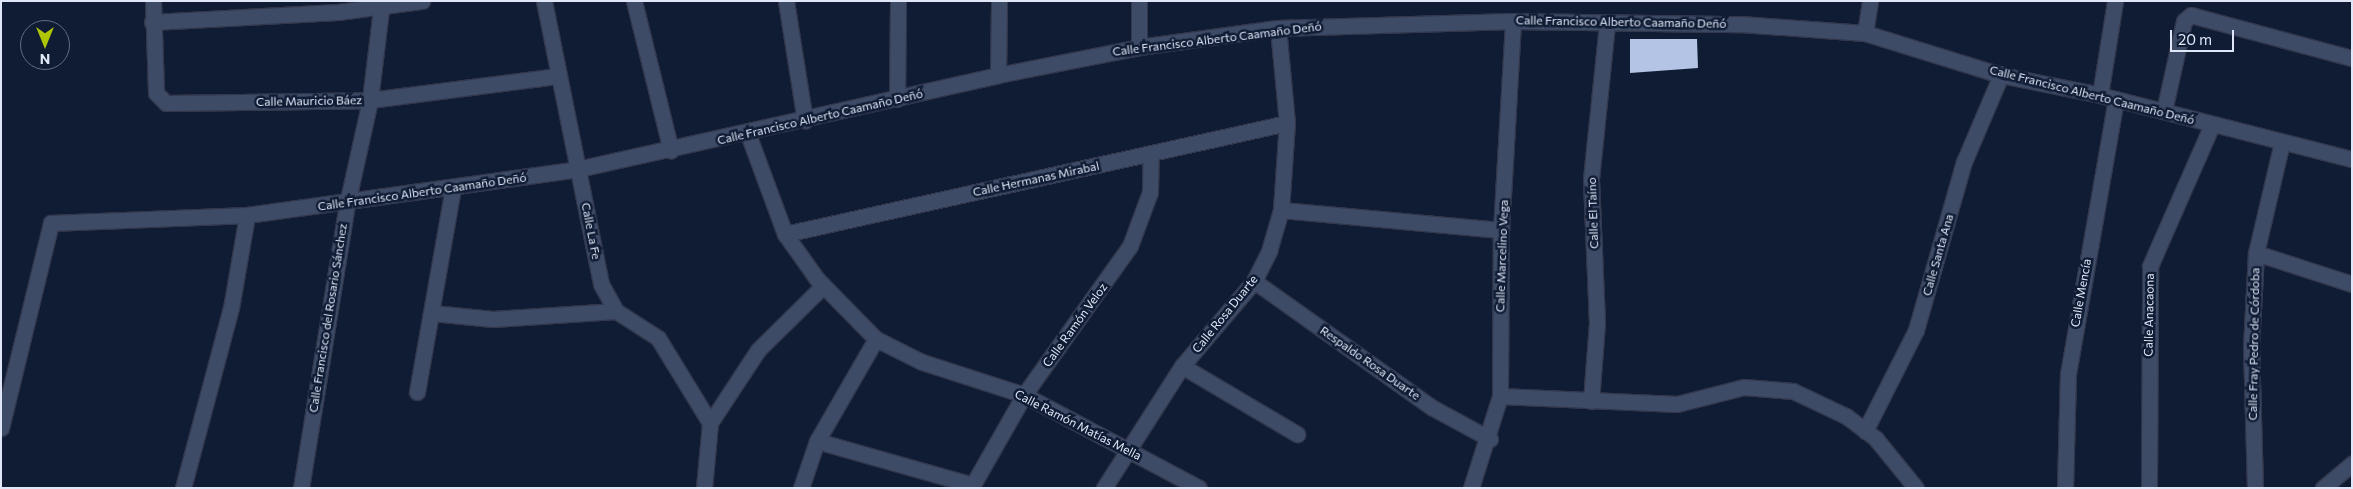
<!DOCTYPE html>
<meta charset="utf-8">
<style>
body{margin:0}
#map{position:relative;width:2353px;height:489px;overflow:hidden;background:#101c34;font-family:Commissioner,sans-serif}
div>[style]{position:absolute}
.building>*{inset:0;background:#b3c4e4}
.roads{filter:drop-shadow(1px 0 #32374b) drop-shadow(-1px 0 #32374b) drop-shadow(0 1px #32374b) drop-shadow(0 -1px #32374b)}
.minor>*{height:15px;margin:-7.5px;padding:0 7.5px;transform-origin:7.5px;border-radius:7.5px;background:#3e4b67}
span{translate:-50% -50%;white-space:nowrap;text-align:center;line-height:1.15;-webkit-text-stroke:5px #101c34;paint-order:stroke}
.street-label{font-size:12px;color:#dfe7f8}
.frame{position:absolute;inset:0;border:2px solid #dfe7f8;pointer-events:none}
.north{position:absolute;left:20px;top:20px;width:50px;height:50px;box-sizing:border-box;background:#101c34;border:1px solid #636d82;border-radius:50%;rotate:180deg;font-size:14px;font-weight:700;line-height:20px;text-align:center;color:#dfe7f8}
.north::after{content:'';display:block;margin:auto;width:18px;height:22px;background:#afc508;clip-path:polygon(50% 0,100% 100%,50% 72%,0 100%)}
.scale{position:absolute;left:2170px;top:30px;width:64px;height:22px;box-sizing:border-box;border:2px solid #dfe7f8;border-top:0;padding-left:6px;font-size:15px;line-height:18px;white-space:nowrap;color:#dfe7f8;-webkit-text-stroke:4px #101c34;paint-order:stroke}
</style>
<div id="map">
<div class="building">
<div style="clip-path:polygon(1630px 39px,1697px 39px,1698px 68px,1630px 73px)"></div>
</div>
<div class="roads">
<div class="minor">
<div style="left:153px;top:1px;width:92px;rotate:88.1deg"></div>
<div style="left:156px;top:93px;width:14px;rotate:45deg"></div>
<div style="left:166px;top:103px;width:204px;rotate:-0.8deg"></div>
<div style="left:370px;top:100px;width:190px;rotate:-7.3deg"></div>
<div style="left:544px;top:1px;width:289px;rotate:78.6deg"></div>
<div style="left:601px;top:284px;width:31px;rotate:61deg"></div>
<div style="left:616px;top:311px;width:50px;rotate:32.7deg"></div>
<div style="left:658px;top:338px;width:100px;rotate:58.5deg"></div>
<div style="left:634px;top:1px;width:154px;rotate:76.1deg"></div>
<div style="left:786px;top:1px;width:121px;rotate:81deg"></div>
<div style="left:1139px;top:1px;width:46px;rotate:90deg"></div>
<div style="left:152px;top:22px;width:186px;rotate:-3.1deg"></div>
<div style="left:338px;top:12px;width:85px;rotate:-7.5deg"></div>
<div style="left:1865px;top:33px;width:32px;rotate:-81deg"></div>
<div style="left:998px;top:75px;width:74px;rotate:-89.2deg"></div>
<div style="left:2100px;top:95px;width:95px;rotate:-80.9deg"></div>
<div style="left:897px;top:99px;width:98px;rotate:-89.4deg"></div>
<div style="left:2164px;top:111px;width:92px;rotate:-77.5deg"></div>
<div style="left:2184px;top:21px;width:9px;rotate:-41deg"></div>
<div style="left:2191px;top:15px;width:167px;rotate:15deg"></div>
<div style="left:748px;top:134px;width:107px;rotate:69.7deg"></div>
<div style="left:785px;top:234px;width:55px;rotate:54.6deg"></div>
<div style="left:817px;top:279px;width:84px;rotate:45.5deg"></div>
<div style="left:876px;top:339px;width:51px;rotate:26.6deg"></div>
<div style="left:922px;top:362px;width:107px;rotate:17.9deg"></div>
<div style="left:1024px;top:395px;width:198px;rotate:28deg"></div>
<div style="left:1281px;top:210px;width:221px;rotate:5.2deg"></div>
<div style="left:785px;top:234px;width:514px;rotate:-12.47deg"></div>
<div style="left:2256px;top:253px;width:101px;rotate:17.9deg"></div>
<div style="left:1254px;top:281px;width:219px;rotate:35.4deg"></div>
<div style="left:1433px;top:408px;width:65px;rotate:28.5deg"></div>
<div style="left:432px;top:313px;width:61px;rotate:5.6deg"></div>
<div style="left:493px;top:319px;width:123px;rotate:-3.7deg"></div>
<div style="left:1182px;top:366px;width:134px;rotate:30.6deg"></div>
<div style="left:417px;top:392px;width:207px;rotate:-80deg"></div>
<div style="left:1500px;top:396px;width:177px;rotate:2.6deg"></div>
<div style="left:1677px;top:404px;width:69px;rotate:-14.2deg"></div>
<div style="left:1744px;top:387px;width:49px;rotate:4.7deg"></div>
<div style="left:1793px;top:391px;width:59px;rotate:25.3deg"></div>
<div style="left:1846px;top:416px;width:38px;rotate:37deg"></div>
<div style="left:1876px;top:439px;width:63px;rotate:50.8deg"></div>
<div style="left:1591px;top:401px;width:78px;rotate:-85.6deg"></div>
<div style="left:1597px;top:323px;width:144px;rotate:-92.4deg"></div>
<div style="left:1591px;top:179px;width:155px;rotate:-84.1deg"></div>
<div style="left:1px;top:428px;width:211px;rotate:-76.3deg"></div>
<div style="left:51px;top:223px;width:196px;rotate:-2.3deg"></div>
<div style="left:247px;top:215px;width:334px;rotate:-7.9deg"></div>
<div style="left:578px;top:169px;width:430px;rotate:-12.6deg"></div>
<div style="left:998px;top:75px;width:144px;rotate:-11.2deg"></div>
<div style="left:1139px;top:47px;width:140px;rotate:-7.8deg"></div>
<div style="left:1278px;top:28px;width:235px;rotate:-1.7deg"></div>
<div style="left:1513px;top:21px;width:227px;rotate:0.8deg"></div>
<div style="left:1740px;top:24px;width:125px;rotate:4.1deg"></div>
<div style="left:1865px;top:33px;width:142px;rotate:17.2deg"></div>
<div style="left:2001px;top:75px;width:101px;rotate:11.4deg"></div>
<div style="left:2100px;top:95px;width:260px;rotate:14.3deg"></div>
<div style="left:1865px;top:431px;width:113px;rotate:-63.2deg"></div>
<div style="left:1916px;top:330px;width:175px;rotate:-74.1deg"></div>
<div style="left:1964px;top:162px;width:95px;rotate:-67deg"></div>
<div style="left:817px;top:441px;width:161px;rotate:15.8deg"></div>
<div style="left:183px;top:488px;width:186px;rotate:-75.1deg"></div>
<div style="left:231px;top:308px;width:94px;rotate:-80.2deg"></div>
<div style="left:301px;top:488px;width:288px;rotate:-80.8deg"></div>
<div style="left:347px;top:204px;width:107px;rotate:-77.5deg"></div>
<div style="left:370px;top:100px;width:100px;rotate:-83.1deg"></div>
<div style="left:704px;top:488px;width:65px;rotate:-84.7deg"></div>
<div style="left:710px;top:423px;width:87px;rotate:-56.7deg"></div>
<div style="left:758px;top:350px;width:91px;rotate:-44.6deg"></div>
<div style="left:801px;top:488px;width:50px;rotate:-71.2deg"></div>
<div style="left:817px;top:441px;width:118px;rotate:-60deg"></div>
<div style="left:971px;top:488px;width:107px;rotate:-60.3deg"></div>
<div style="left:1024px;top:395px;width:183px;rotate:-54.6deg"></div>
<div style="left:1130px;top:246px;width:58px;rotate:-69.7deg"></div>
<div style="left:1150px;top:192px;width:39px;rotate:-89deg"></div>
<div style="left:1104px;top:488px;width:145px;rotate:-57.4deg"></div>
<div style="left:1182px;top:366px;width:111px;rotate:-49.7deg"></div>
<div style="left:1254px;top:281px;width:34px;rotate:-63deg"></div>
<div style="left:1269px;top:251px;width:43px;rotate:-73.7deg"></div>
<div style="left:1281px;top:210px;width:87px;rotate:-86.1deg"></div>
<div style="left:1287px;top:123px;width:95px;rotate:-95.4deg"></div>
<div style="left:1471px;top:488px;width:96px;rotate:-72.5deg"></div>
<div style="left:1500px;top:396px;width:166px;rotate:-89.7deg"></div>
<div style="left:1501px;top:230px;width:209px;rotate:-86.7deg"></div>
<div style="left:2065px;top:488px;width:114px;rotate:-88.5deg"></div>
<div style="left:2068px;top:374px;width:279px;rotate:-80.1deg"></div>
<div style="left:2149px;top:488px;width:222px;rotate:-89.7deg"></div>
<div style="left:2150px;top:266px;width:154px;rotate:-66.3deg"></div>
<div style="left:2255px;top:488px;width:140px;rotate:-91.6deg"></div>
<div style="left:2251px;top:348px;width:95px;rotate:-87deg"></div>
<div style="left:2256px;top:253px;width:114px;rotate:-76.8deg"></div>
<div style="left:2323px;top:488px;width:38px;rotate:-40deg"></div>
</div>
</div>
<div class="street-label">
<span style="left:1621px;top:22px;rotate:1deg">Calle Francisco Alberto Caamaño Deñó</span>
<span style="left:1217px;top:39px;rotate:-7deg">Calle Francisco Alberto Caamaño Deñó</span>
<span style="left:2092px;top:95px;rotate:14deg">Calle Francisco Alberto Caamaño Deñó</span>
<span style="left:309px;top:101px;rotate:-1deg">Calle Mauricio Báez</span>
<span style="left:820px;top:117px;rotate:-13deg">Calle Francisco Alberto Caamaño Deñó</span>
<span style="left:1036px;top:179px;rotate:-12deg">Calle Hermanas Mirabal</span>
<span style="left:422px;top:192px;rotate:-8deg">Calle Francisco Alberto Caamaño Deñó</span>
<span style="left:1593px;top:213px;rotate:-92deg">Calle El Taíno</span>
<span style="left:591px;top:231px;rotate:79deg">Calle La Fe</span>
<span style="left:1938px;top:255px;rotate:-74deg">Calle Santa Ana</span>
<span style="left:1502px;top:256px;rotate:-88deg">Calle Marcelino Vega</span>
<span style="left:2081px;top:293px;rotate:-80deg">Calle Mencía</span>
<span style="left:1225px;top:314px;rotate:-51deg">Calle Rosa Duarte</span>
<span style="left:2149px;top:315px;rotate:-89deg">Calle Anacaona</span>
<span style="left:328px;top:318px;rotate:-81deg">Calle Francisco del Rosario Sánchez</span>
<span style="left:1075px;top:325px;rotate:-54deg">Calle Ramón Veloz</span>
<span style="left:2254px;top:344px;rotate:-89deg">Calle Fray Pedro de Córdoba</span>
<span style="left:1370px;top:363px;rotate:35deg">Respaldo Rosa Duarte</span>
<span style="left:1078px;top:425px;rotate:27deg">Calle Ramón Matías Mella</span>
</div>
<div class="frame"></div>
<div class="north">N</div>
<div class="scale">20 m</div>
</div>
